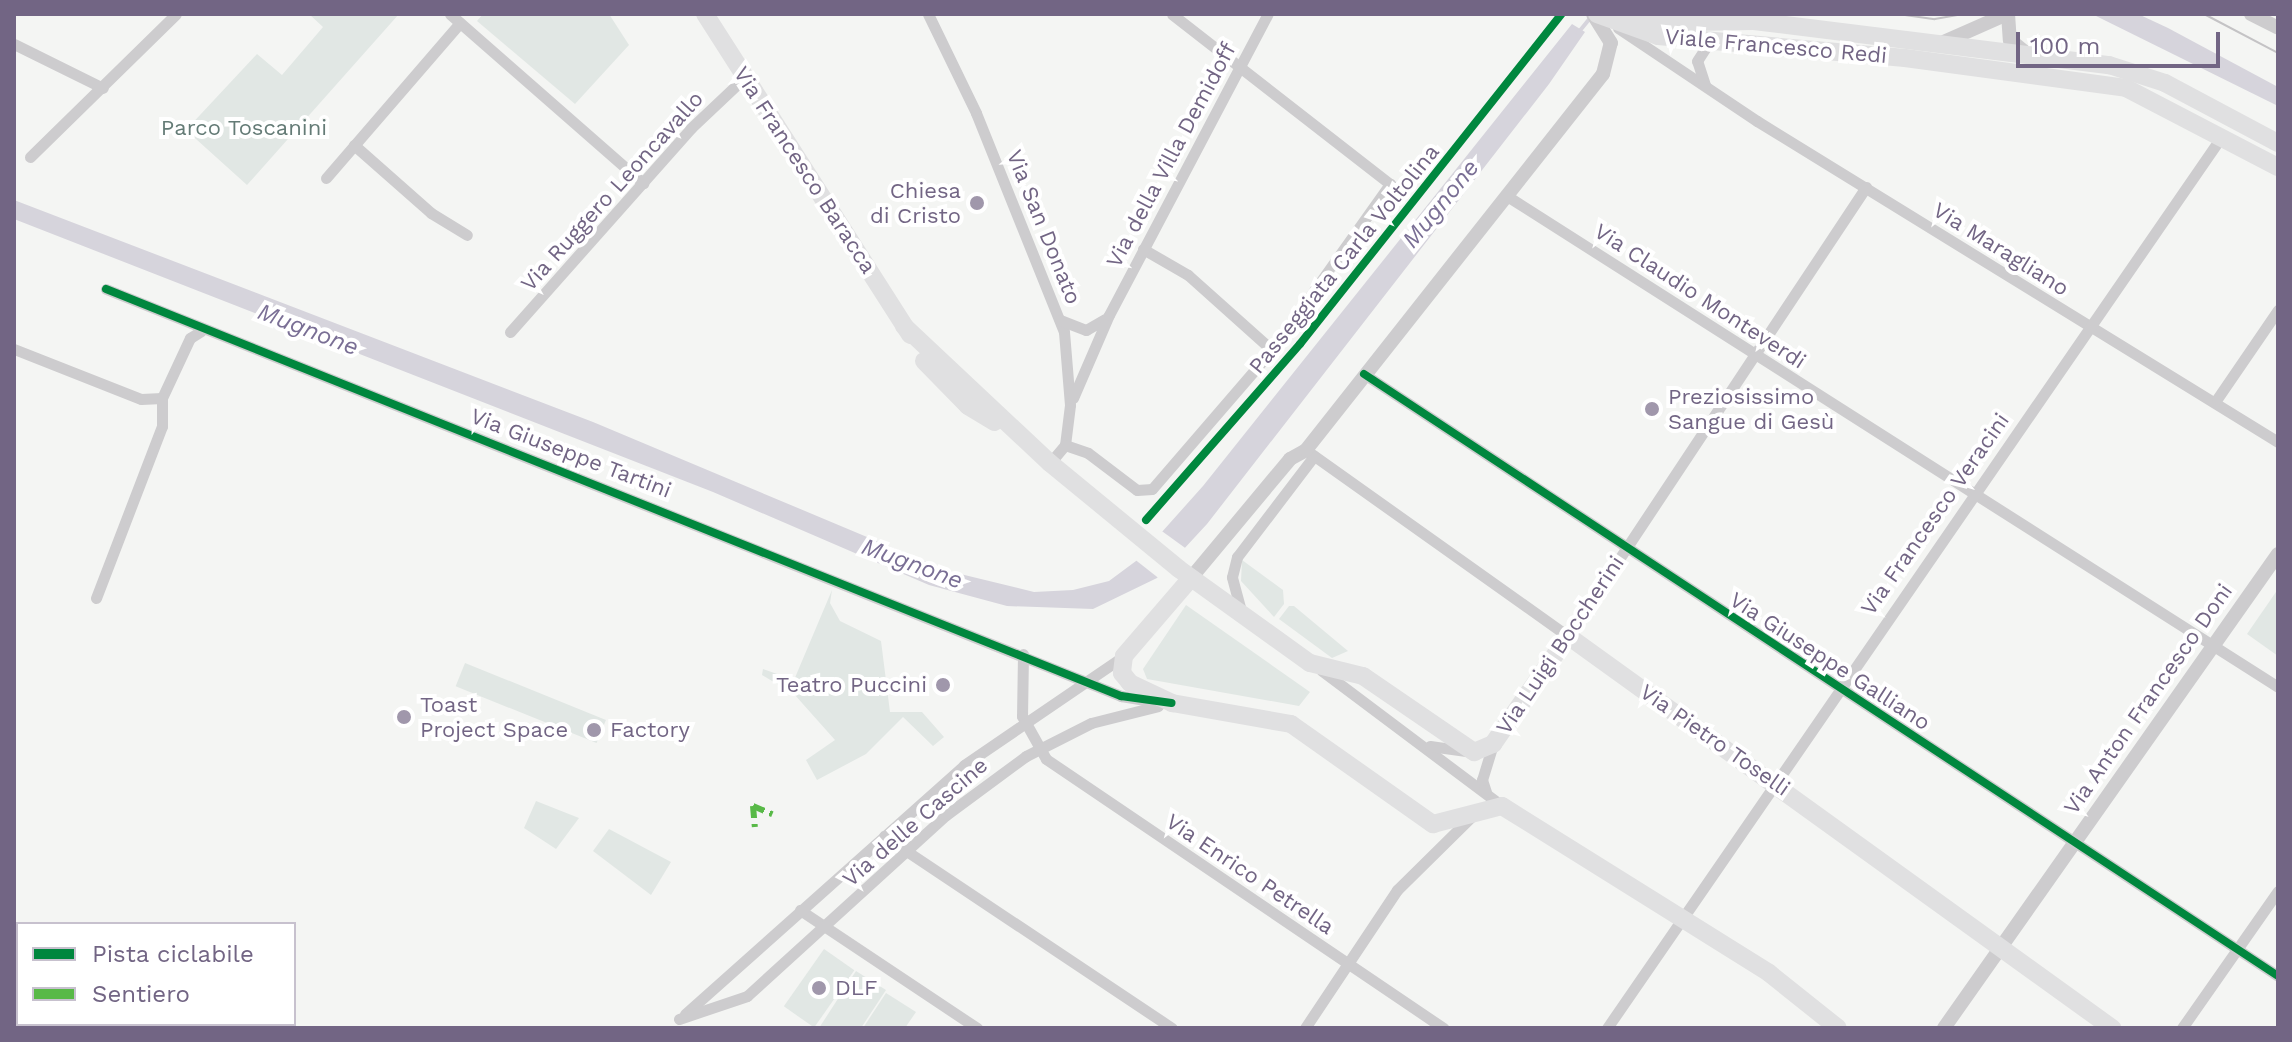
<!DOCTYPE html>
<meta charset="utf-8">
<style>
body{margin:0}
#map{position:relative;width:2292px;height:1042px;overflow:hidden;background:#f4f5f3;font-family:"Work Sans",sans-serif}
div>[style]{position:absolute}
.green>*{inset:0;background:#e1e7e4;transform-origin:0 0}
.water>*{inset:0;background:#d6d4dc}
.pier>*{inset:0;background:#f4f5f3}
.stream>*{height:4px;margin:-2px;padding:0 2px;transform-origin:2px;border-radius:2px;background:#d6d4dc}
.minor>*{height:11px;margin:-5.5px;padding:0 5.5px;transform-origin:5.5px;border-radius:5.5px;background:#cdccce}
.tertiary>*{height:14px;margin:-7px;padding:0 7px;transform-origin:7px;border-radius:7px;background:#cdccce}
.primary>*{height:18px;margin:-9px;padding:0 9px;transform-origin:9px;border-radius:9px;background:#e0e0e1}
.tram>*{height:2px;margin:-1px;padding:0 1px;transform-origin:1px;border-radius:1px;background:#c4c3c5}
.quiet>*{height:6px;margin-top:-3px;transform-origin:0;background:repeating-linear-gradient(90deg,#58b947 0 12px,transparent 0 18px)}
.cycleway>*{height:8px;margin:-4px;padding:0 4px;transform-origin:4px;border-radius:4px;background:#00873e}
.dots>*{width:22px;height:22px;translate:-50% -50%;box-sizing:border-box;border:4px solid #fff;border-radius:50%}
span{translate:-50% -50%;white-space:nowrap;text-align:center;line-height:1.15;-webkit-text-stroke:8px #fff;paint-order:stroke}
.street-label{font-size:22px;color:#726584}
.park-label{font-size:22px;color:#647b76}
.poi-label{font-size:22px;color:#726584}
.right{translate:-100% -50%;text-align:right}
.left{translate:0 -50%;text-align:left}
.water-label{font-size:24px;color:#7a6f95;font-style:italic}
.frame{position:absolute;inset:0;border:16px solid #726584;pointer-events:none}
.legend{position:absolute;left:16px;top:922px;width:280px;height:104px;box-sizing:border-box;background:#fff;border:2px solid #c7c1ce;margin:0;padding:10px 14px;list-style:none;font-size:24px;color:#726584}
.legend li{display:flex;align-items:center;gap:16px;height:40px}
.legend b{width:40px;border:2px solid #c7c1ce}
.scale{position:absolute;left:2016px;top:32px;width:204px;height:36px;box-sizing:border-box;border:4px solid #726584;border-top:0;padding-left:10px;font-size:24px;line-height:28px;white-space:nowrap;color:#726584;-webkit-text-stroke:6px #fff;paint-order:stroke}
</style>
<div id="map">
<div class="green">
<div style="clip-path:polygon(309px 14px,399px 14px,247px 185px,186px 130px,257px 54px,282px 75px,323px 27px)"></div>
<div style="clip-path:polygon(483px 14px,609px 14px,629px 45px,575px 104px,477px 21px)"></div>
<div style="clip-path:polygon(1242px 560px,1283px 590px,1284px 604px,1274px 617px,1241px 581px)"></div>
<div style="clip-path:polygon(2278px 589px,2278px 656px,2247px 634px)"></div>
<div style="clip-path:polygon(832px 590px,830px 603px,840px 621px,881px 641px,890px 712px,922px 712px,944px 737px,933px 746px,903px 717px,866px 754px,817px 780px,806px 760px,835px 740px,794px 694px,762px 675px,763px 669px,794px 680px)"></div>
<div style="clip-path:polygon(1186px 605px,1310px 692px,1299px 706px,1147px 679px,1143px 669px)"></div>
<div style="clip-path:polygon(1289px 606px,1294px 606px,1348px 651px,1332px 658px,1279px 619px)"></div>
<div style="left:465px;top:663px;width:152px;height:25px;rotate:22deg"></div>
<div style="clip-path:polygon(536px 801px,579px 818px,556px 849px,524px 828px)"></div>
<div style="clip-path:polygon(609px 829px,671px 862px,651px 895px,593px 851px)"></div>
<div style="left:824px;top:949px;width:37px;height:70px;rotate:35deg"></div>
<div style="clip-path:polygon(856px 971px,886px 990px,861px 1028px,819px 1028px)"></div>
<div style="clip-path:polygon(886px 993px,916px 1012px,905px 1028px,863px 1028px)"></div>
</div>
<div class="water">
<div style="clip-path:polygon(2092px 14px,2138px 14px,2168px 28px,2278px 87px,2278px 106px)"></div>
<div style="clip-path:polygon(1572px 24px,1585px 32px,1549px 84px,1207px 524px,1157px 578px,1093px 609px,1007px 606px,929px 585px,713px 492px,14px 219px,14px 200px,593px 422px,948px 571px,1034px 592px,1073px 590px,1109px 581px,1136px 561px,1203px 486px)"></div>
</div>
<div class="pier">
<div style="clip-path:polygon(1159px 529px,1188px 550px,1161px 580px,1133px 558px)"></div>
</div>
<div class="stream">
<div style="left:1578px;top:33px;width:19px;rotate:-51deg"></div>
</div>
<div class="minor">
<div style="left:450px;top:14px;width:257px;rotate:41.2deg"></div>
<div style="left:928px;top:14px;width:110px;rotate:64.1deg"></div>
<div style="left:976px;top:113px;width:236px;rotate:68.1deg"></div>
<div style="left:1064px;top:332px;width:73px;rotate:85.3deg"></div>
<div style="left:1070px;top:405px;width:40px;rotate:97.1deg"></div>
<div style="left:1065px;top:445px;width:23px;rotate:130deg"></div>
<div style="left:1618px;top:28px;width:167px;rotate:33.8deg"></div>
<div style="left:1757px;top:121px;width:612px;rotate:31.64deg"></div>
<div style="left:14px;top:44px;width:99px;rotate:26.3deg"></div>
<div style="left:1705px;top:85px;width:25px;rotate:-108deg"></div>
<div style="left:1697px;top:61px;width:24px;rotate:-57deg"></div>
<div style="left:354px;top:145px;width:103px;rotate:41.4deg"></div>
<div style="left:431px;top:213px;width:42px;rotate:31.4deg"></div>
<div style="left:30px;top:157px;width:204px;rotate:-44.4deg"></div>
<div style="left:326px;top:178px;width:205px;rotate:-49.2deg"></div>
<div style="left:1507px;top:196px;width:914px;rotate:32.49deg"></div>
<div style="left:1143px;top:249px;width:52px;rotate:30deg"></div>
<div style="left:1188px;top:275px;width:113px;rotate:41.8deg"></div>
<div style="left:106px;top:289px;width:1094px;rotate:21.85deg"></div>
<div style="left:1121px;top:696px;width:43px;rotate:9.5deg"></div>
<div style="left:1060px;top:320px;width:28px;rotate:21deg"></div>
<div style="left:1086px;top:330px;width:22px;rotate:-30deg"></div>
<div style="left:510px;top:332px;width:273px;rotate:-48.4deg"></div>
<div style="left:691px;top:128px;width:74px;rotate:-43.4deg"></div>
<div style="left:14px;top:349px;width:136px;rotate:21.5deg"></div>
<div style="left:141px;top:399px;width:21px;rotate:-3deg"></div>
<div style="left:1364px;top:374px;width:1094px;rotate:33.37deg"></div>
<div style="left:162px;top:398px;width:66px;rotate:-65deg"></div>
<div style="left:190px;top:338px;width:13px;rotate:-32deg"></div>
<div style="left:1073px;top:398px;width:90px;rotate:-66.6deg"></div>
<div style="left:1109px;top:315px;width:340px;rotate:-62.2deg"></div>
<div style="left:2217px;top:399px;width:108px;rotate:-55.6deg"></div>
<div style="left:1065px;top:445px;width:24px;rotate:19deg"></div>
<div style="left:1088px;top:453px;width:61px;rotate:37.1deg"></div>
<div style="left:1137px;top:490px;width:15px;rotate:-4deg"></div>
<div style="left:1152px;top:489px;width:184px;rotate:-49.2deg"></div>
<div style="left:1272px;top:350px;width:204px;rotate:-54.6deg"></div>
<div style="left:1390px;top:184px;width:276px;rotate:-142.1deg"></div>
<div style="left:1306px;top:450px;width:321px;rotate:35.4deg"></div>
<div style="left:1568px;top:636px;width:539px;rotate:-56.43deg"></div>
<div style="left:96px;top:598px;width:184px;rotate:-69deg"></div>
<div style="left:162px;top:426px;width:28px;rotate:-90deg"></div>
<div style="left:1241px;top:611px;width:35px;rotate:-105deg"></div>
<div style="left:1232px;top:577px;width:21px;rotate:-76deg"></div>
<div style="left:1237px;top:557px;width:127px;rotate:-52.7deg"></div>
<div style="left:1023px;top:654px;width:62px;rotate:90.9deg"></div>
<div style="left:1022px;top:716px;width:49px;rotate:60.8deg"></div>
<div style="left:1046px;top:759px;width:480px;rotate:34.1deg"></div>
<div style="left:1321px;top:670px;width:226px;rotate:36.9deg"></div>
<div style="left:1430px;top:746px;width:42px;rotate:8.1deg"></div>
<div style="left:1486px;top:792px;width:13px;rotate:-108deg"></div>
<div style="left:1482px;top:780px;width:38px;rotate:-73deg"></div>
<div style="left:884px;top:836px;width:346px;rotate:33.7deg"></div>
<div style="left:800px;top:910px;width:213px;rotate:33.7deg"></div>
<div style="left:685px;top:1014px;width:374px;rotate:-41.7deg"></div>
<div style="left:964px;top:765px;width:194px;rotate:-34.3deg"></div>
<div style="left:679px;top:1019px;width:72px;rotate:-18.7deg"></div>
<div style="left:747px;top:996px;width:269px;rotate:-42.3deg"></div>
<div style="left:946px;top:815px;width:99px;rotate:-36.4deg"></div>
<div style="left:1026px;top:756px;width:73px;rotate:-26.9deg"></div>
<div style="left:1091px;top:723px;width:69px;rotate:-14.2deg"></div>
<div style="left:1305px;top:1028px;width:166px;rotate:-56.3deg"></div>
<div style="left:1397px;top:890px;width:105px;rotate:-44.6deg"></div>
<div style="left:1607px;top:1028px;width:1083px;rotate:-55.42deg"></div>
<div style="left:2182px;top:1028px;width:167px;rotate:-55deg"></div>
</div>
<div class="tertiary">
<div style="left:2008px;top:14px;width:26px;rotate:86deg"></div>
<div style="left:2010px;top:40px;width:19px;rotate:39deg"></div>
<div style="left:2251px;top:14px;width:30px;rotate:27deg"></div>
<div style="left:1937px;top:45px;width:77px;rotate:-23.9deg"></div>
<div style="left:1191px;top:578px;width:155px;rotate:-50.2deg"></div>
<div style="left:1290px;top:459px;width:18px;rotate:-29deg"></div>
<div style="left:1306px;top:450px;width:479px;rotate:-51.7deg"></div>
<div style="left:1603px;top:74px;width:32px;rotate:-76deg"></div>
<div style="left:1611px;top:43px;width:34px;rotate:-122deg"></div>
<div style="left:1944px;top:1028px;width:580px;rotate:-54.83deg"></div>
</div>
<div class="primary">
<div style="left:705px;top:14px;width:381px;rotate:57.4deg"></div>
<div style="left:1597px;top:14px;width:65px;rotate:19.8deg"></div>
<div style="left:1658px;top:36px;width:248px;rotate:5.1deg"></div>
<div style="left:1905px;top:58px;width:223px;rotate:7.7deg"></div>
<div style="left:2126px;top:88px;width:171px;rotate:27.5deg"></div>
<div style="left:1624px;top:23px;width:130px;rotate:-0.9deg"></div>
<div style="left:1754px;top:21px;width:358px;rotate:7.1deg"></div>
<div style="left:2109px;top:65px;width:59px;rotate:17.8deg"></div>
<div style="left:2165px;top:83px;width:128px;rotate:28deg"></div>
<div style="left:904px;top:326px;width:200px;rotate:43.2deg"></div>
<div style="left:1050px;top:463px;width:167px;rotate:39.4deg"></div>
<div style="left:1179px;top:569px;width:161px;rotate:35.7deg"></div>
<div style="left:1310px;top:663px;width:55px;rotate:13.8deg"></div>
<div style="left:1363px;top:676px;width:135px;rotate:34.4deg"></div>
<div style="left:1474px;top:752px;width:21px;rotate:-23deg"></div>
<div style="left:1493px;top:744px;width:131px;rotate:-55.2deg"></div>
<div style="left:1568px;top:636px;width:671px;rotate:35.78deg"></div>
<div style="left:924px;top:361px;width:63px;rotate:45.6deg"></div>
<div style="left:968px;top:406px;width:31px;rotate:31deg"></div>
<div style="left:1191px;top:578px;width:103px;rotate:130.7deg"></div>
<div style="left:1124px;top:656px;width:17px;rotate:97deg"></div>
<div style="left:1122px;top:673px;width:13px;rotate:51deg"></div>
<div style="left:1130px;top:683px;width:47px;rotate:25.5deg"></div>
<div style="left:1172px;top:703px;width:121px;rotate:10deg"></div>
<div style="left:1291px;top:724px;width:174px;rotate:35.2deg"></div>
<div style="left:1433px;top:824px;width:71px;rotate:-14.6deg"></div>
<div style="left:1502px;top:806px;width:315px;rotate:32deg"></div>
<div style="left:1769px;top:973px;width:88px;rotate:38.6deg"></div>
</div>
<div class="tram">
<div style="left:1898px;top:14px;width:37px;rotate:8deg"></div>
<div style="left:1935px;top:19px;width:27px;rotate:-10deg"></div>
<div style="left:2204px;top:14px;width:84px;rotate:27.8deg"></div>
</div>
<div class="quiet">
<div style="left:753px;top:806px;width:21px;rotate:85deg"></div>
<div style="left:753px;top:806px;width:21px;rotate:23deg"></div>
</div>
<div class="cycleway">
<div style="left:106px;top:289px;width:1094px;rotate:21.85deg"></div>
<div style="left:1121px;top:696px;width:51px;rotate:7.8deg"></div>
<div style="left:1364px;top:374px;width:1094px;rotate:33.37deg"></div>
<div style="left:1146px;top:520px;width:234px;rotate:-48.8deg"></div>
<div style="left:1300px;top:344px;width:421px;rotate:-51.6deg"></div>
</div>
<div class="dots">
<div style="left:977px;top:203px;background:#a097ab"></div>
<div style="left:1652px;top:409px;background:#a097ab"></div>
<div style="left:943px;top:685px;background:#a097ab"></div>
<div style="left:404px;top:717px;background:#a097ab"></div>
<div style="left:594px;top:730px;background:#a097ab"></div>
<div style="left:819px;top:988px;background:#a097ab"></div>
</div>
<div class="street-label">
<span style="left:1776px;top:46px;rotate:5deg">Viale Francesco Redi</span>
<span style="left:1171px;top:155px;rotate:-62deg">Via della Villa Demidoff</span>
<span style="left:805px;top:170px;rotate:57deg">Via Francesco Baracca</span>
<span style="left:612px;top:191px;rotate:-48deg">Via Ruggero Leoncavallo</span>
<span style="left:1044px;top:227px;rotate:68deg">Via San Donato</span>
<span style="left:2001px;top:249px;rotate:32deg">Via Maragliano</span>
<span style="left:1344px;top:259px;rotate:-51deg">Passeggiata Carla Voltolina</span>
<span style="left:1700px;top:296px;rotate:33deg">Via Claudio Monteverdi</span>
<span style="left:571px;top:453px;rotate:21deg">Via Giuseppe Tartini</span>
<span style="left:1935px;top:514px;rotate:-55deg">Via Francesco Veracini</span>
<span style="left:1560px;top:645px;rotate:-56deg">Via Luigi Boccherini</span>
<span style="left:1830px;top:661px;rotate:33deg">Via Giuseppe Galliano</span>
<span style="left:2148px;top:699px;rotate:-55deg">Via Anton Francesco Doni</span>
<span style="left:1715px;top:740px;rotate:35deg">Via Pietro Toselli</span>
<span style="left:915px;top:822px;rotate:-41deg">Via delle Cascine</span>
<span style="left:1250px;top:874px;rotate:34deg">Via Enrico Petrella</span>
</div>
<div class="park-label">
<span style="left:244px;top:128px">Parco Toscanini</span>
</div>
<div class="poi-label">
<span class="right" style="left:961px;top:203px">Chiesa<br>di Cristo</span>
<span class="left" style="left:1668px;top:409px">Preziosissimo<br>Sangue di Gesù</span>
<span class="right" style="left:927px;top:685px">Teatro Puccini</span>
<span class="left" style="left:420px;top:717px">Toast<br>Project Space</span>
<span class="left" style="left:610px;top:730px">Factory</span>
<span class="left" style="left:835px;top:988px">DLF</span>
</div>
<div class="water-label">
<span style="left:1441px;top:204px;rotate:-51deg">Mugnone</span>
<span style="left:308px;top:330px;rotate:21deg">Mugnone</span>
<span style="left:912px;top:564px;rotate:20deg">Mugnone</span>
</div>
<div class="frame"></div>
<ul class="legend">
<li><b style="height:10px;background:#00873e"></b>Pista ciclabile</li>
<li><b style="height:10px;background:#58b947"></b>Sentiero</li>
</ul>
<div class="scale">100 m</div>
</div>
